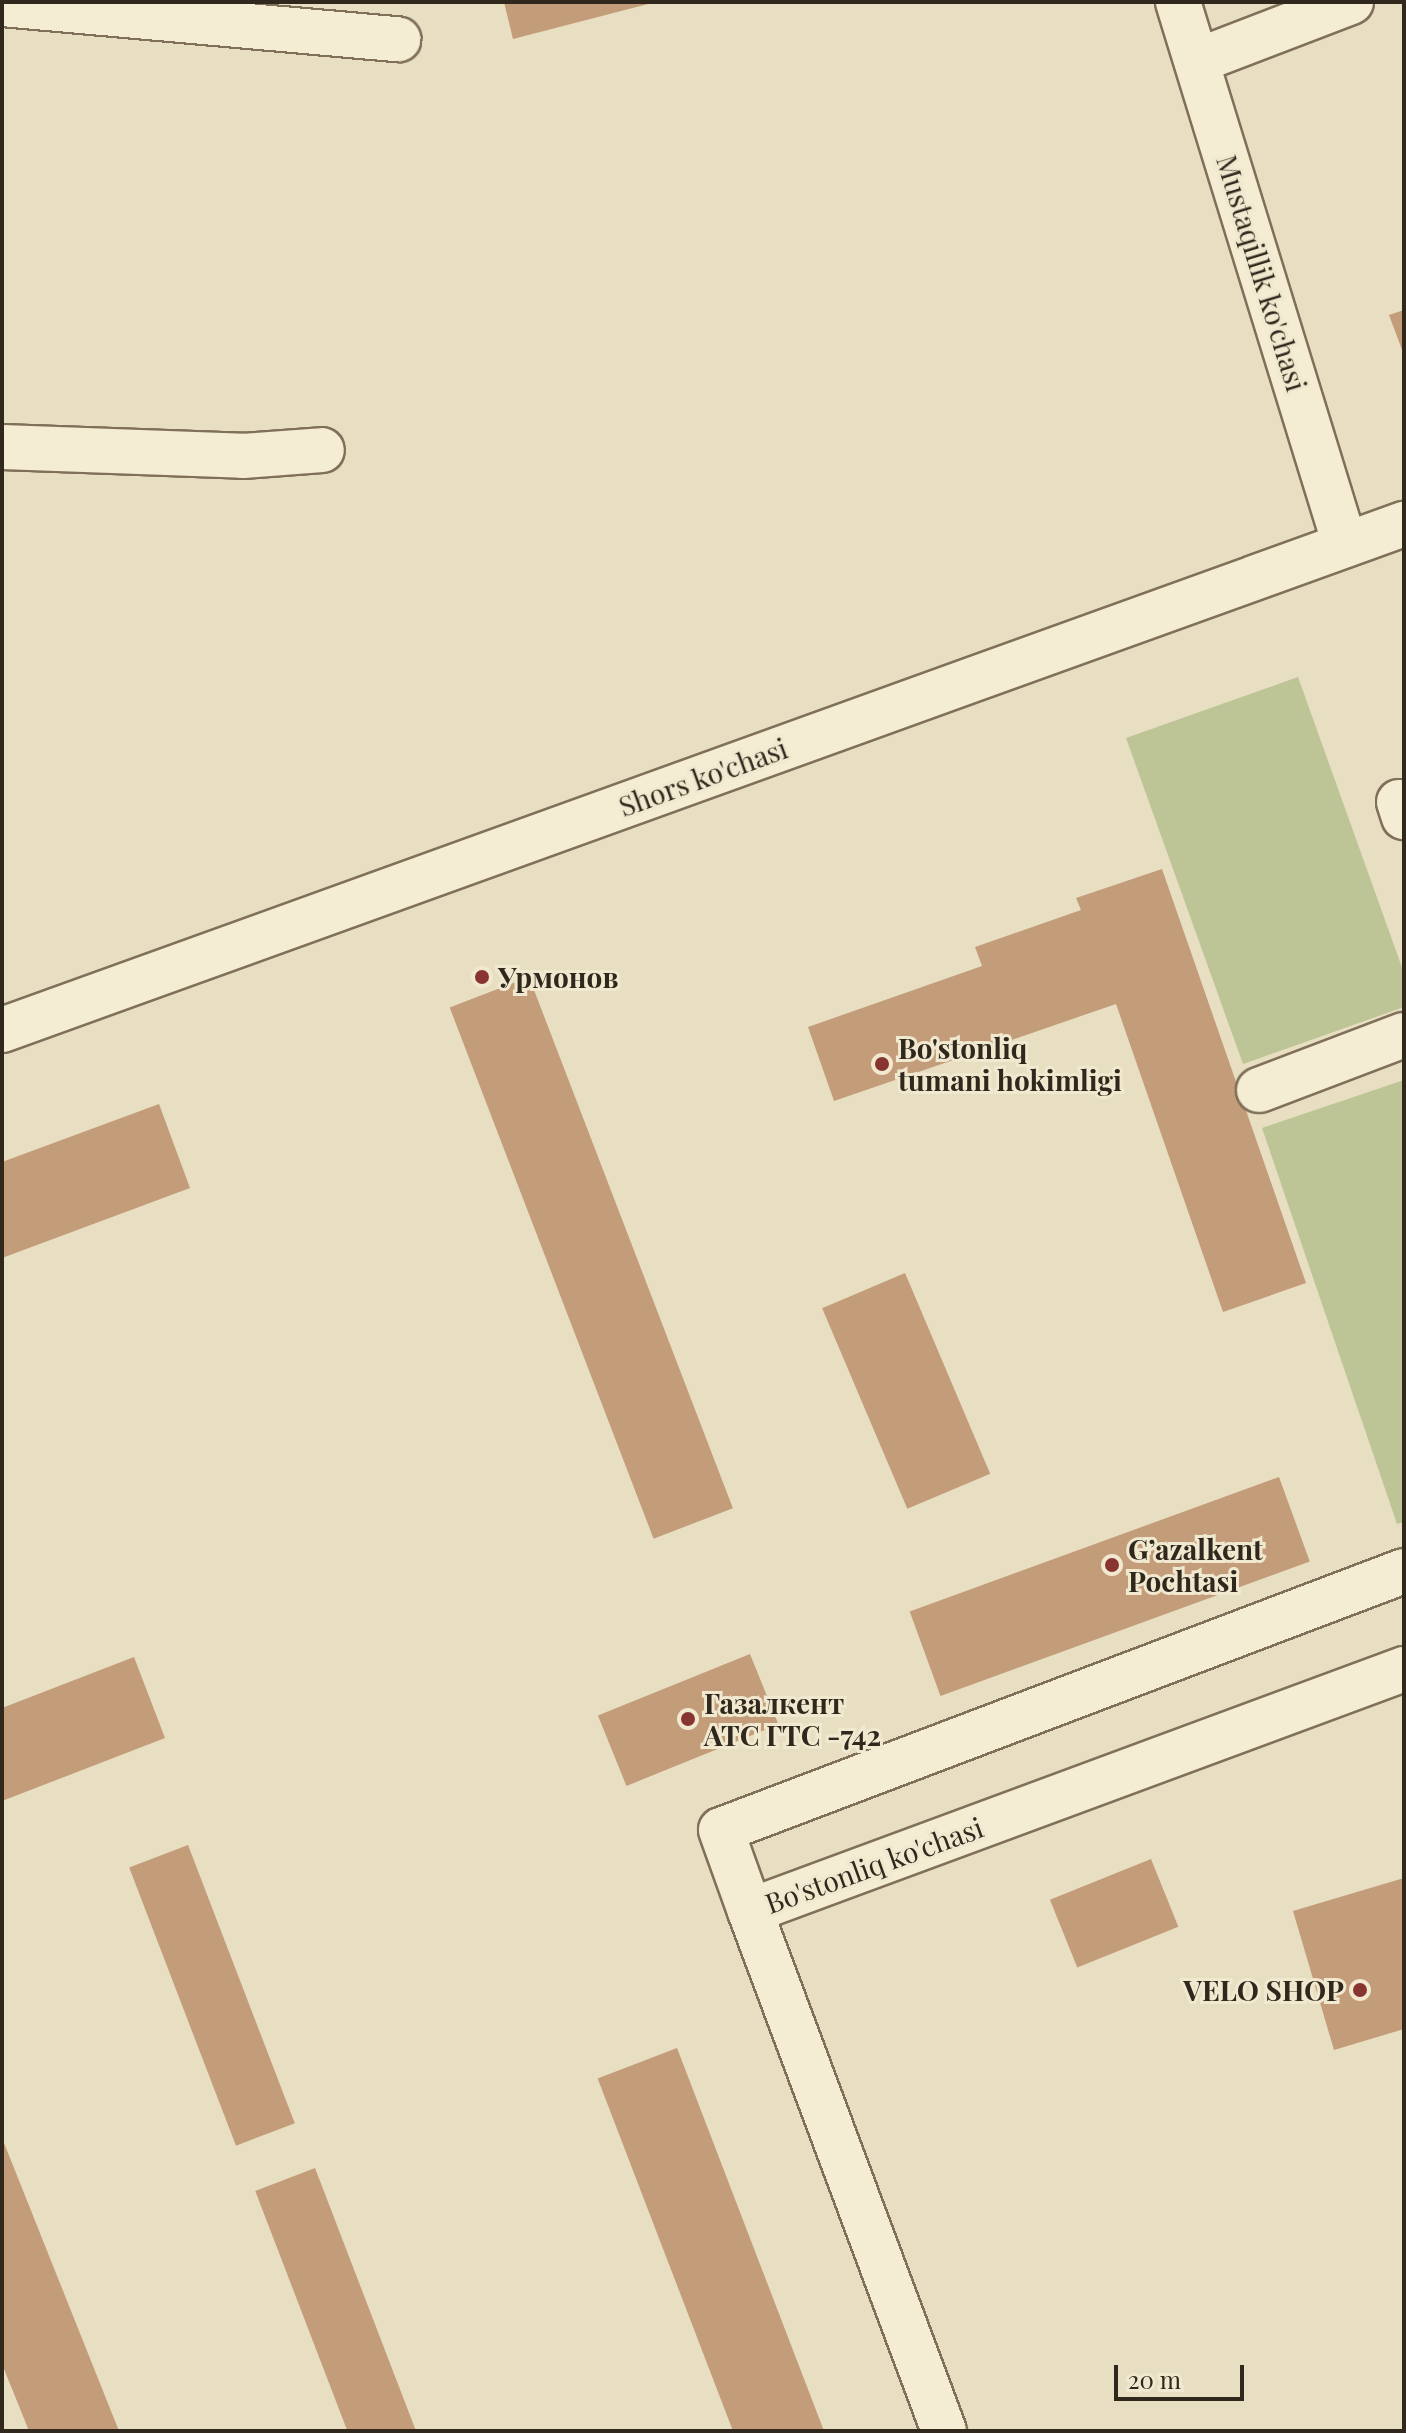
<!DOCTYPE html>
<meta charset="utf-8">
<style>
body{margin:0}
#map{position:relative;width:1406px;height:2433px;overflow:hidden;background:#e8dec1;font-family:"Playfair Display",serif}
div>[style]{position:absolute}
.green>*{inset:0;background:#bdc596}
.building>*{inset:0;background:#c39c7a;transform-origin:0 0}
.roads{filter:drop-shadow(2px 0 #80705a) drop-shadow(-2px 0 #80705a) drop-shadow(0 2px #80705a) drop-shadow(0 -2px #80705a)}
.minor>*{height:44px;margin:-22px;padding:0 22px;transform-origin:22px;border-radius:22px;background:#f4ecd3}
.dots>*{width:22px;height:22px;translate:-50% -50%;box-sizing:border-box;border:4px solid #f1e9cf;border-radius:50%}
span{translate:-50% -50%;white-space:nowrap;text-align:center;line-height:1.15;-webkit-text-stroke:6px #f1e9cf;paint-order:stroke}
.street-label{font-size:28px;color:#31281d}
.poi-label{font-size:28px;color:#31281d;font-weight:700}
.left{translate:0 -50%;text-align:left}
.right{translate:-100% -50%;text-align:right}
.frame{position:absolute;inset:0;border:4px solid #31281d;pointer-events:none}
.scale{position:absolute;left:1114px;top:2365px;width:130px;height:36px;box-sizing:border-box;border:4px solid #31281d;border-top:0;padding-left:10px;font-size:24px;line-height:28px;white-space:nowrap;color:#31281d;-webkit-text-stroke:6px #f1e9cf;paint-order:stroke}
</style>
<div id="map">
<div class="green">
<div style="clip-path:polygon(1298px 677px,1404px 973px,1404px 1007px,1243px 1064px,1126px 738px)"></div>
<div style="clip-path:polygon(1404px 1080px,1404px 1522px,1397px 1524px,1262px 1128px)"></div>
</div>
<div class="building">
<div style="clip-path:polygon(504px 2px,652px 2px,652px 3px,513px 39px)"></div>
<div style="clip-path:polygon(1404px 310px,1404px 355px,1389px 315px)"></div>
<div style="clip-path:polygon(1162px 869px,1306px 1283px,1223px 1312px,1116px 1004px,834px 1101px,808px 1027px,982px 966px,975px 947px,1081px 910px,1076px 898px)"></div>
<div style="left:529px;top:977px;width:569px;height:85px;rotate:69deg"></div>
<div style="clip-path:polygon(159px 1104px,190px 1188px,2px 1258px,2px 1162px)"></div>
<div style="left:905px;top:1273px;width:218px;height:90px;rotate:67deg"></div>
<div style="left:1279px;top:1477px;width:90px;height:393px;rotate:70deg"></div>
<div style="left:750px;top:1654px;width:76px;height:164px;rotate:68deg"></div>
<div style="clip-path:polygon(134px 1657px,165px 1738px,2px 1801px,2px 1708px)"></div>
<div style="left:188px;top:1845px;width:298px;height:63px;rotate:69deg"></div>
<div style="left:1151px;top:1859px;width:73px;height:109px;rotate:68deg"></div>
<div style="clip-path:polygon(1404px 1878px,1404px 2029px,1334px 2050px,1293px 1911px)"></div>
<div style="left:677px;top:2048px;width:411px;height:85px;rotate:69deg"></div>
<div style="clip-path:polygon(2px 2138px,119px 2431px,29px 2431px,2px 2364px)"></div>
<div style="left:315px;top:2168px;width:281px;height:64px;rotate:69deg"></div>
</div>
<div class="roads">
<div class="minor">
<div style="left:1178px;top:2px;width:568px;rotate:72.9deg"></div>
<div style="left:2px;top:4px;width:398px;rotate:5.1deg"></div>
<div style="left:1197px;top:61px;width:165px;rotate:-21deg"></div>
<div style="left:2px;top:447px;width:241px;rotate:2.1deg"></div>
<div style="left:243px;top:456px;width:79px;rotate:-4.3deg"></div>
<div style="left:1399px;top:802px;width:16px;rotate:72deg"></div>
<div style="left:2px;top:1030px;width:1491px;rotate:-19.85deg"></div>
<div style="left:1259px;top:1090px;width:155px;rotate:-20.8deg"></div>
<div style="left:1404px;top:1571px;width:730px;rotate:159.23deg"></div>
<div style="left:721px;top:1830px;width:86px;rotate:70.3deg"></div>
<div style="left:750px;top:1911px;width:697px;rotate:-20.31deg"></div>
<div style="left:750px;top:1911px;width:555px;rotate:69.54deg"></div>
</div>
</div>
<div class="dots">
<div style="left:482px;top:977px;background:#883531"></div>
<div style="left:882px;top:1064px;background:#883531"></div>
<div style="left:1112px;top:1565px;background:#883531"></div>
<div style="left:688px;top:1719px;background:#883531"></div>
<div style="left:1360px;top:1990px;background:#883531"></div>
</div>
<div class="street-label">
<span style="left:1262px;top:273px;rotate:73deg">Mustaqillik ko'chasi</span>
<span style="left:703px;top:777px;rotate:-20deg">Shors ko'chasi</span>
<span style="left:874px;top:1865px;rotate:-20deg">Bo'stonliq ko'chasi</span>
</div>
<div class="poi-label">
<span class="left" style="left:498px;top:977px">Урмонов</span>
<span class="left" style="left:898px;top:1064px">Bo'stonliq<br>tumani hokimligi</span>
<span class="left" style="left:1128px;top:1565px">Gʼazalkent<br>Pochtasi</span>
<span class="left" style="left:704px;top:1719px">Газалкент<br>АТС ГТС -742</span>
<span class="right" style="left:1344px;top:1990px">VELO SHOP</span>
</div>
<div class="frame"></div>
<div class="scale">20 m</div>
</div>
